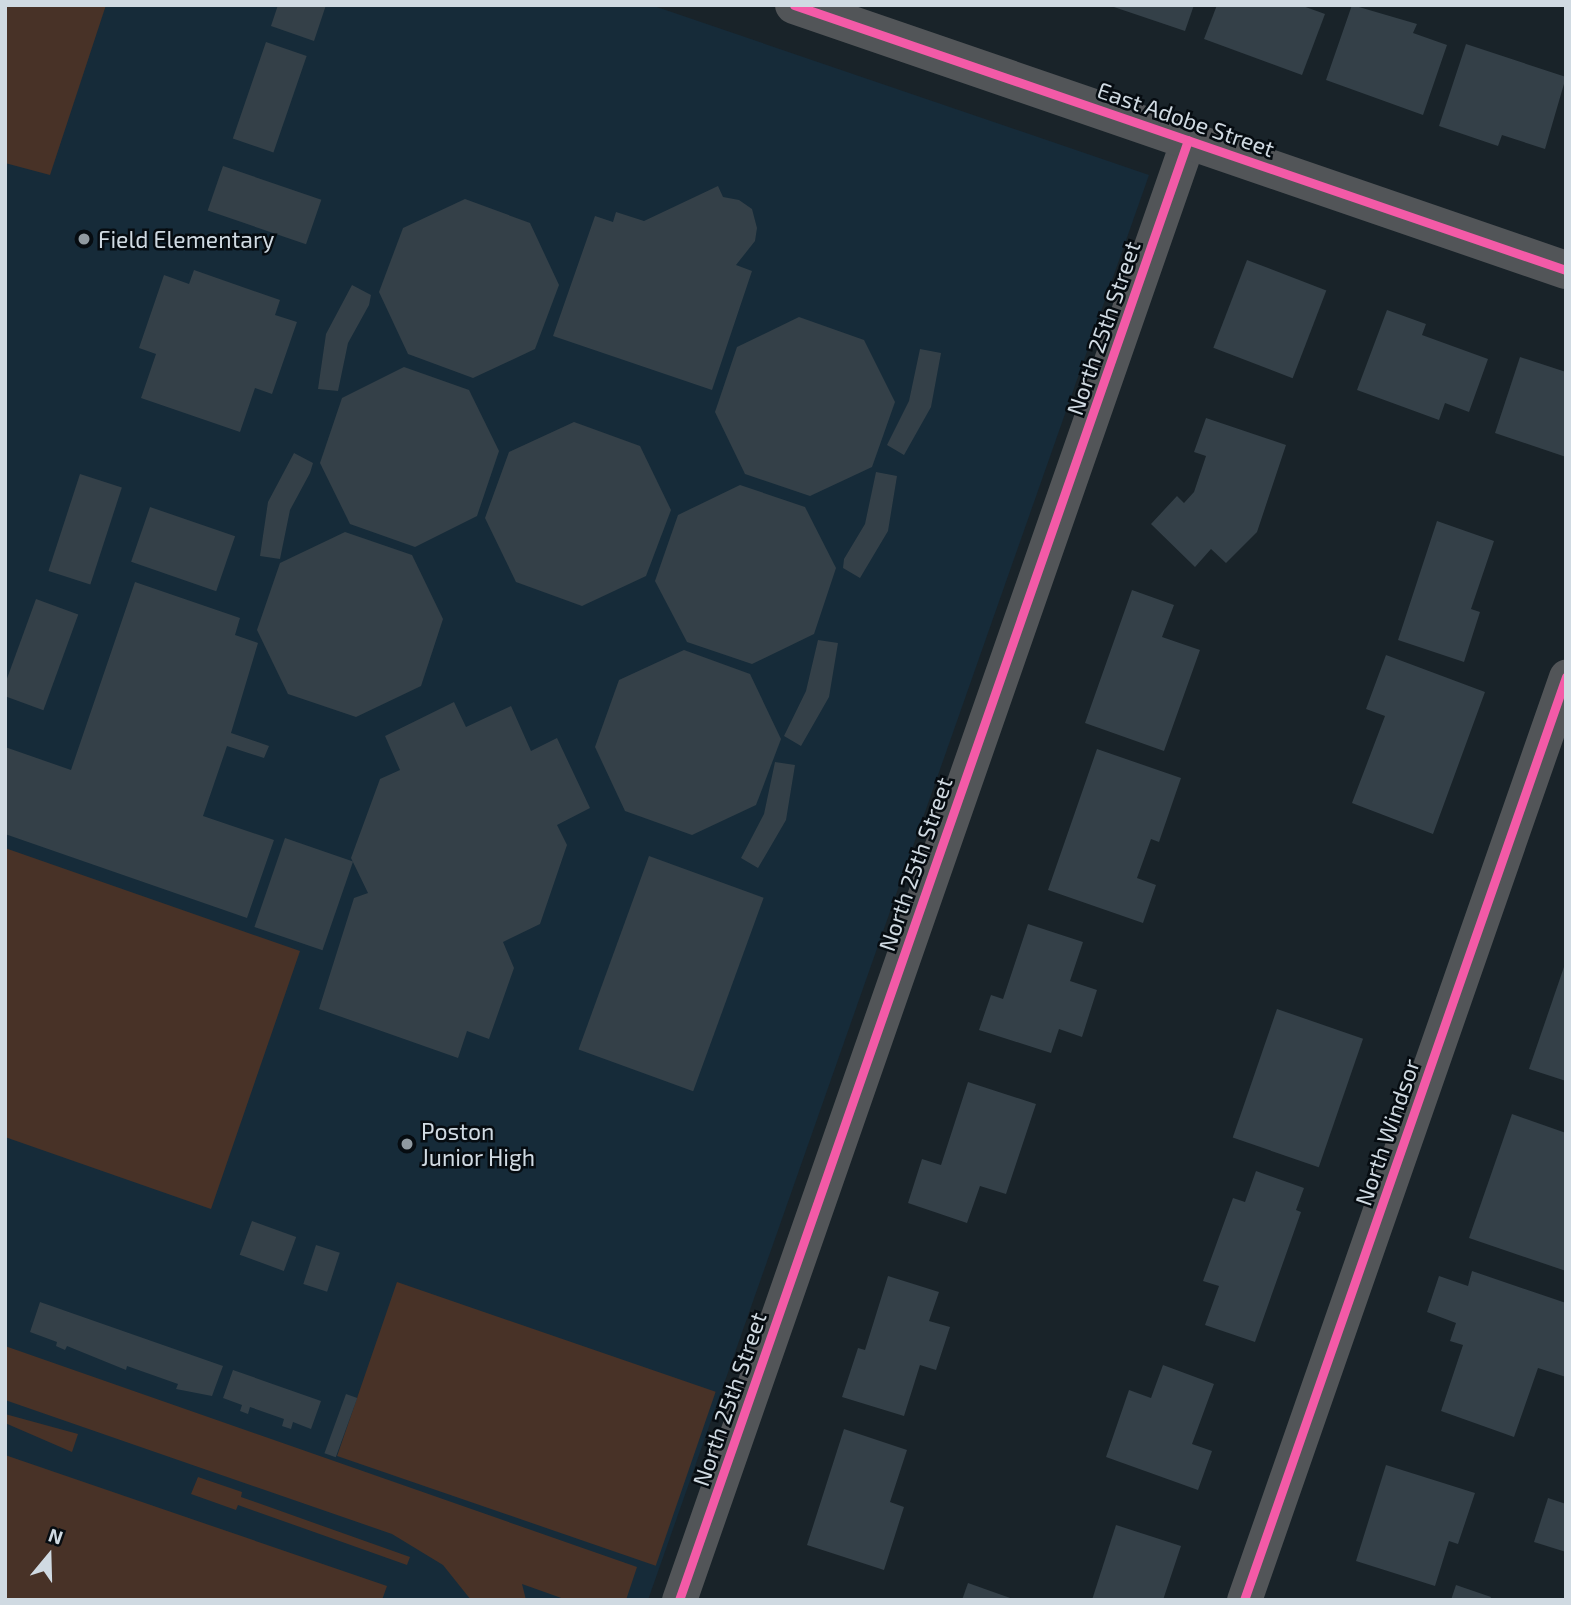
<!DOCTYPE html>
<style>
body{margin:0}
#map{position:relative;width:1571px;height:1605px;overflow:hidden;background:#192329;font-family:"Exo 2",sans-serif}
div>[style]{position:absolute}
.built>*{inset:0;background:#162b39}
.green>*{inset:0;background:#483227;transform-origin:0 0}
.building>*{inset:0;background:#344048;transform-origin:0 0}
.minor>*{height:35px;margin:-17.5px;padding:0 17.5px;transform-origin:17.5px;border-radius:17.5px;background:#525558}
.tertiary>*{height:38px;margin:-19px;padding:0 19px;transform-origin:19px;border-radius:19px;background:#525558}
.cycleway>*{height:9px;margin:-4.5px;padding:0 4.5px;transform-origin:4.5px;border-radius:4.5px;background:#f35aa7}
.dots>*{width:19px;height:19px;translate:-50% -50%;box-sizing:border-box;border:4px solid #060c11;border-radius:50%}
span{translate:-50% -50%;white-space:nowrap;text-align:center;line-height:1.15;-webkit-text-stroke:5px #060c11;paint-order:stroke}
.street-label{font-size:23px;color:#d0dae2}
.poi-label{font-size:23px;color:#d0dae2}
.left{translate:0 -50%;text-align:left}
.frame{position:absolute;inset:0;border:7px solid #d0dae2;pointer-events:none}
.north{position:absolute;left:14px;top:1521px;width:70px;height:70px;-webkit-text-stroke:5px #060c11;paint-order:stroke;rotate:19deg;font-size:19px;font-weight:700;line-height:28px;text-align:center;color:#d0dae2}
.north::after{content:'';display:block;margin:auto;width:24px;height:32px;background:#d0dae2;clip-path:polygon(50% 0,100% 100%,50% 72%,0 100%)}
</style>
<div id="map">
<div class="built">
<div style="clip-path:polygon(5px 5px,651px 5px,1149px 175px,648px 1600px,5px 1600px)"></div>
</div>
<div class="green">
<div style="clip-path:polygon(5px 5px,106px 5px,50px 175px,5px 163px)"></div>
<div style="clip-path:polygon(5px 848px,300px 951px,211px 1209px,5px 1137px)"></div>
<div style="left:397px;top:1282px;width:337px;height:184px;rotate:19deg"></div>
<div style="clip-path:polygon(5px 1346px,637px 1567px,626px 1600px,567px 1600px,522px 1584px,526px 1600px,471px 1600px,443px 1565px,392px 1534px,5px 1400px)"></div>
<div style="clip-path:polygon(5px 1414px,78px 1434px,72px 1452px,5px 1423px)"></div>
<div style="clip-path:polygon(5px 1455px,387px 1586px,382px 1600px,5px 1600px)"></div>
<div style="clip-path:polygon(198px 1477px,242px 1492px,241px 1497px,410px 1557px,407px 1565px,238px 1505px,236px 1510px,191px 1494px)"></div>
</div>
<div class="building">
<div style="clip-path:polygon(278px 5px,326px 5px,314px 41px,271px 26px)"></div>
<div style="clip-path:polygon(1108px 5px,1194px 5px,1185px 31px)"></div>
<div style="clip-path:polygon(1217px 5px,1300px 5px,1325px 14px,1302px 75px,1204px 39px)"></div>
<div style="clip-path:polygon(1352px 5px,1417px 24px,1413px 33px,1447px 45px,1423px 115px,1326px 80px)"></div>
<div style="left:266px;top:42px;width:43px;height:102px;rotate:19deg"></div>
<div style="clip-path:polygon(1466px 44px,1566px 77px,1545px 149px,1502px 135px,1498px 146px,1439px 126px)"></div>
<div style="left:223px;top:166px;width:104px;height:47px;rotate:19deg"></div>
<div style="clip-path:polygon(718px 186px,723px 197px,739px 200px,752px 209px,757px 228px,755px 241px,736px 265px,752px 271px,712px 390px,553px 336px,595px 216px,613px 222px,616px 212px,644px 221px)"></div>
<div style="clip-path:polygon(465px 199px,530px 223px,559px 285px,535px 349px,473px 378px,408px 354px,379px 292px,403px 228px)"></div>
<div style="left:1247px;top:260px;width:85px;height:94px;rotate:21deg"></div>
<div style="clip-path:polygon(194px 270px,280px 300px,275px 315px,297px 322px,272px 394px,255px 388px,240px 432px,141px 398px,156px 354px,139px 348px,164px 275px,189px 284px)"></div>
<div style="clip-path:polygon(352px 285px,371px 295px,369px 305px,348px 343px,338px 391px,318px 389px,326px 334px)"></div>
<div style="clip-path:polygon(1387px 310px,1426px 324px,1422px 335px,1488px 359px,1469px 412px,1445px 403px,1439px 420px,1357px 390px)"></div>
<div style="clip-path:polygon(799px 317px,864px 340px,895px 402px,872px 467px,810px 496px,745px 474px,715px 412px,737px 347px)"></div>
<div style="clip-path:polygon(920px 349px,941px 353px,931px 407px,904px 455px,887px 445px,909px 401px)"></div>
<div style="clip-path:polygon(1520px 357px,1566px 372px,1566px 457px,1495px 433px)"></div>
<div style="clip-path:polygon(404px 367px,469px 390px,499px 451px,477px 516px,415px 547px,350px 524px,320px 463px,342px 398px)"></div>
<div style="clip-path:polygon(1206px 418px,1286px 445px,1257px 532px,1226px 563px,1211px 549px,1195px 567px,1151px 524px,1177px 496px,1184px 503px,1194px 492px,1206px 456px,1194px 452px)"></div>
<div style="clip-path:polygon(574px 422px,640px 446px,671px 510px,646px 576px,582px 606px,516px 582px,485px 518px,509px 452px)"></div>
<div style="clip-path:polygon(294px 453px,313px 463px,310px 473px,290px 510px,280px 559px,260px 556px,268px 502px)"></div>
<div style="clip-path:polygon(876px 472px,897px 476px,888px 531px,860px 578px,843px 568px,844px 559px,865px 524px)"></div>
<div style="left:80px;top:474px;width:44px;height:102px;rotate:18deg"></div>
<div style="clip-path:polygon(740px 485px,805px 507px,836px 568px,814px 634px,752px 664px,687px 642px,655px 581px,678px 515px)"></div>
<div style="left:150px;top:507px;width:90px;height:58px;rotate:19deg"></div>
<div style="clip-path:polygon(1437px 521px,1494px 541px,1471px 609px,1480px 612px,1464px 662px,1398px 640px)"></div>
<div style="clip-path:polygon(345px 532px,412px 555px,443px 619px,421px 686px,356px 717px,288px 694px,257px 630px,280px 563px)"></div>
<div style="clip-path:polygon(135px 582px,240px 618px,235px 635px,258px 643px,231px 733px,269px 746px,264px 758px,227px 746px,203px 816px,274px 840px,247px 918px,5px 834px,5px 747px,71px 770px)"></div>
<div style="clip-path:polygon(1132px 590px,1174px 605px,1162px 637px,1200px 650px,1164px 751px,1085px 723px)"></div>
<div style="left:36px;top:599px;width:45px;height:102px;rotate:20deg"></div>
<div style="clip-path:polygon(818px 640px,838px 643px,829px 697px,801px 746px,784px 736px,806px 691px)"></div>
<div style="clip-path:polygon(684px 650px,750px 674px,781px 739px,756px 805px,692px 835px,625px 811px,595px 747px,619px 680px)"></div>
<div style="clip-path:polygon(1386px 655px,1485px 692px,1433px 834px,1352px 803px,1385px 716px,1366px 709px)"></div>
<div style="clip-path:polygon(454px 702px,466px 727px,511px 706px,531px 751px,557px 738px,590px 808px,557px 825px,567px 845px,540px 924px,503px 942px,514px 968px,489px 1039px,467px 1031px,458px 1058px,319px 1009px,354px 898px,368px 893px,351px 858px,380px 779px,400px 770px,385px 736px)"></div>
<div style="clip-path:polygon(1097px 749px,1181px 778px,1159px 842px,1151px 839px,1137px 878px,1156px 885px,1143px 923px,1048px 890px)"></div>
<div style="clip-path:polygon(775px 762px,795px 765px,786px 820px,758px 868px,741px 858px,764px 814px)"></div>
<div style="left:285px;top:838px;width:72px;height:94px;rotate:19deg"></div>
<div style="left:649px;top:856px;width:122px;height:206px;rotate:20deg"></div>
<div style="clip-path:polygon(1028px 924px,1083px 942px,1070px 981px,1097px 990px,1082px 1037px,1059px 1029px,1051px 1053px,979px 1030px,991px 995px,1003px 999px)"></div>
<div style="clip-path:polygon(1565px 964px,1566px 964px,1566px 1081px,1529px 1069px)"></div>
<div style="left:1277px;top:1009px;width:91px;height:136px;rotate:19deg"></div>
<div style="clip-path:polygon(968px 1082px,1036px 1104px,1006px 1194px,980px 1186px,967px 1223px,908px 1203px,922px 1159px,941px 1165px)"></div>
<div style="clip-path:polygon(1512px 1114px,1566px 1133px,1566px 1271px,1469px 1238px)"></div>
<div style="clip-path:polygon(1256px 1171px,1304px 1188px,1296px 1210px,1301px 1212px,1255px 1342px,1205px 1325px,1219px 1286px,1203px 1281px,1233px 1198px,1245px 1202px)"></div>
<div style="left:252px;top:1221px;width:47px;height:36px;rotate:20deg"></div>
<div style="left:316px;top:1245px;width:25px;height:41px;rotate:18deg"></div>
<div style="clip-path:polygon(1472px 1271px,1566px 1303px,1566px 1377px,1538px 1368px,1514px 1437px,1441px 1411px,1463px 1345px,1450px 1341px,1456px 1323px,1427px 1312px,1439px 1276px,1468px 1286px)"></div>
<div style="clip-path:polygon(888px 1276px,939px 1292px,929px 1321px,950px 1327px,936px 1370px,920px 1365px,904px 1416px,842px 1397px,858px 1348px,865px 1350px)"></div>
<div style="clip-path:polygon(40px 1302px,223px 1366px,212px 1396px,176px 1389px,178px 1384px,127px 1366px,126px 1370px,67px 1346px,65px 1350px,56px 1346px,57px 1342px,30px 1332px)"></div>
<div style="clip-path:polygon(1163px 1365px,1214px 1384px,1192px 1444px,1212px 1451px,1198px 1490px,1106px 1457px,1129px 1390px,1151px 1398px)"></div>
<div style="clip-path:polygon(233px 1370px,321px 1401px,311px 1429px,293px 1422px,291px 1429px,282px 1426px,284px 1419px,250px 1407px,248px 1414px,240px 1411px,242px 1405px,223px 1398px)"></div>
<div style="left:346px;top:1394px;width:12px;height:63px;rotate:20deg"></div>
<div style="clip-path:polygon(844px 1429px,907px 1450px,890px 1502px,904px 1507px,884px 1570px,807px 1545px)"></div>
<div style="clip-path:polygon(1386px 1465px,1475px 1493px,1458px 1544px,1449px 1541px,1435px 1586px,1356px 1561px)"></div>
<div style="clip-path:polygon(1548px 1498px,1566px 1504px,1566px 1552px,1534px 1542px)"></div>
<div style="clip-path:polygon(1116px 1525px,1181px 1546px,1163px 1600px,1092px 1600px)"></div>
<div style="clip-path:polygon(968px 1583px,1013px 1599px,1013px 1600px,962px 1600px)"></div>
<div style="clip-path:polygon(1456px 1585px,1491px 1597px,1490px 1600px,1451px 1600px)"></div>
</div>
<div class="minor">
<div style="left:679px;top:1600px;width:1546px;rotate:-70.78deg"></div>
<div style="left:1244px;top:1600px;width:978px;rotate:-70.77deg"></div>
</div>
<div class="tertiary">
<div style="left:794px;top:5px;width:816px;rotate:18.95deg"></div>
</div>
<div class="cycleway">
<div style="left:794px;top:5px;width:816px;rotate:18.95deg"></div>
<div style="left:679px;top:1600px;width:1546px;rotate:-70.78deg"></div>
<div style="left:1244px;top:1600px;width:978px;rotate:-70.77deg"></div>
</div>
<div class="dots">
<div style="left:84px;top:239px;background:#909aa1"></div>
<div style="left:407px;top:1144px;background:#909aa1"></div>
</div>
<div class="street-label">
<span style="left:1186px;top:119px;rotate:19deg">East Adobe Street</span>
<span style="left:1103px;top:328px;rotate:-71deg">North 25th Street</span>
<span style="left:915px;top:864px;rotate:-71deg">North 25th Street</span>
<span style="left:1387px;top:1132px;rotate:-71deg">North Windsor</span>
<span style="left:729px;top:1399px;rotate:-71deg">North 25th Street</span>
</div>
<div class="poi-label">
<span class="left" style="left:98px;top:239px">Field Elementary</span>
<span class="left" style="left:421px;top:1144px">Poston<br>Junior High</span>
</div>
<div class="frame"></div>
<div class="north">N</div>
</div>
